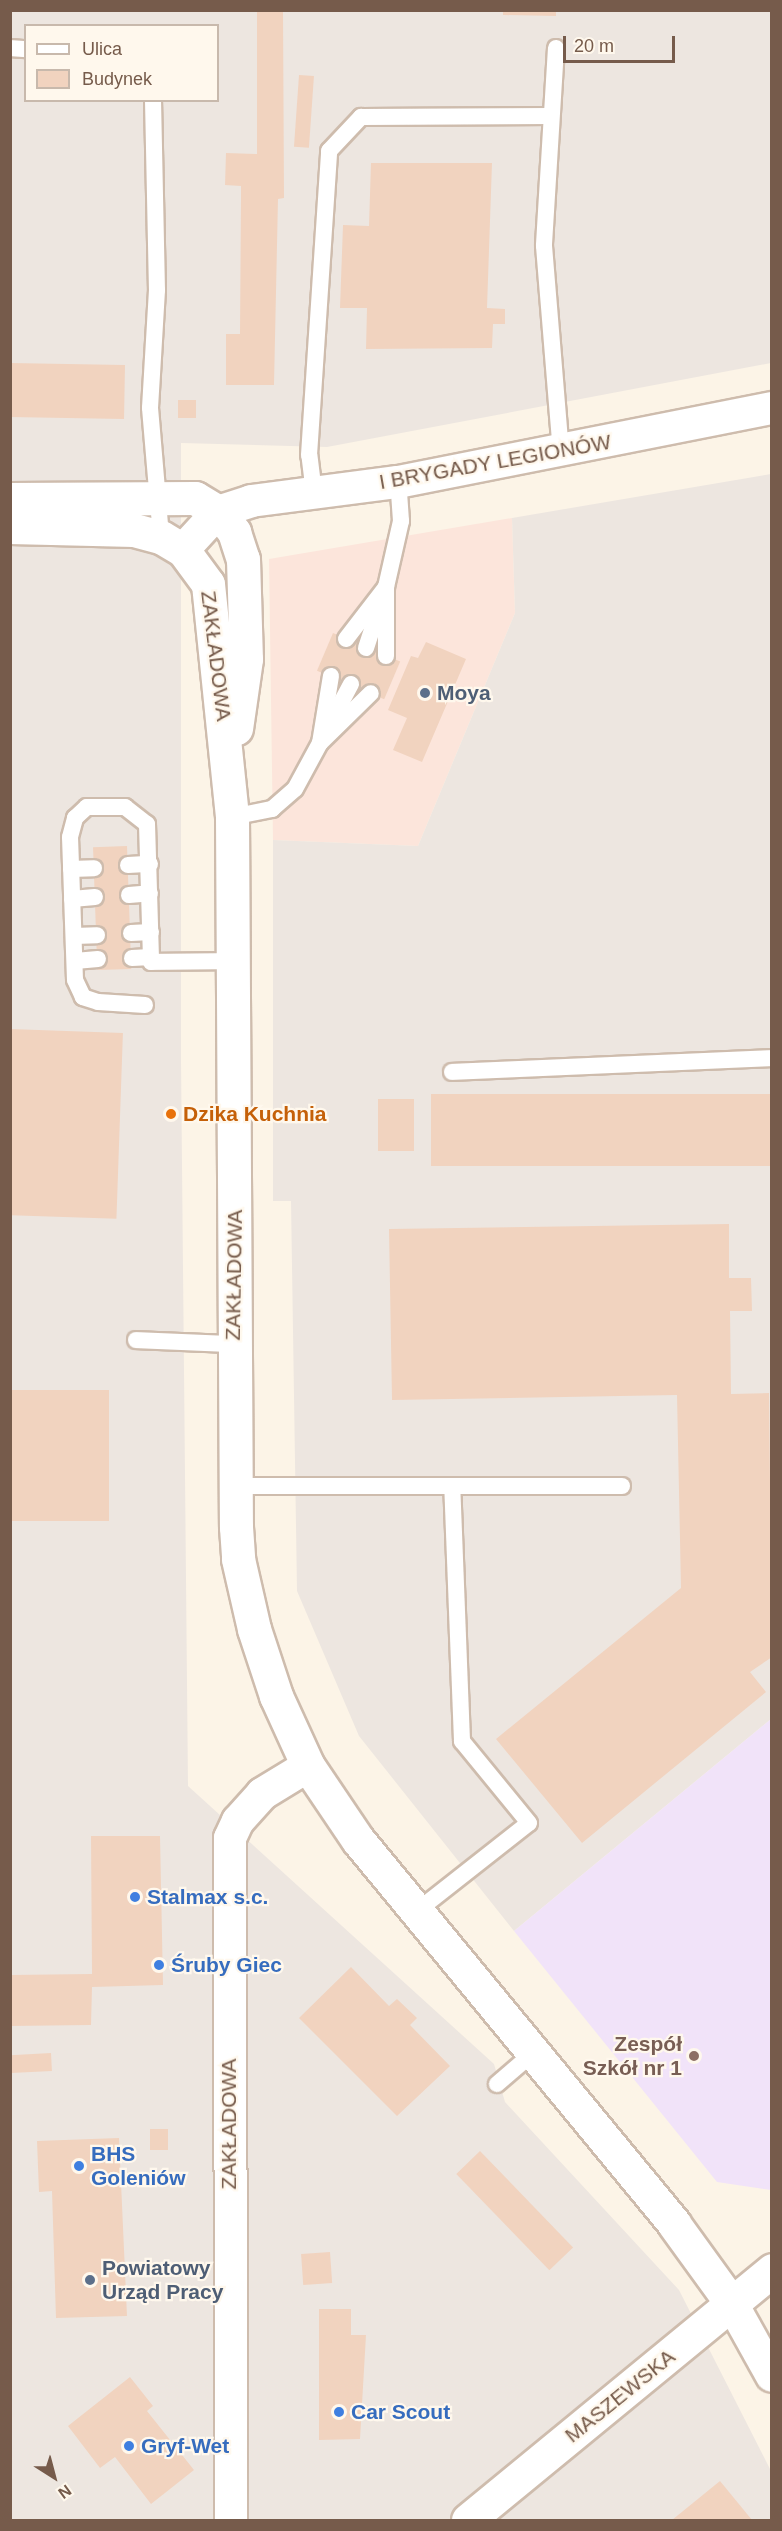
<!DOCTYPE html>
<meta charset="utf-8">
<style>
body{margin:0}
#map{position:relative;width:782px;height:2531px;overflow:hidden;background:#fcf4e7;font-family:Helvetica,sans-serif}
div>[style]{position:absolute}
.commercial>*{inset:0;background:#fce5db}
.industrial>*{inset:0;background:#ede6e0}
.education>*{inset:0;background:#f1e3f9}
.building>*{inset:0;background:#f1d3bf;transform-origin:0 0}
.roads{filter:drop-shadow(2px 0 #cebcad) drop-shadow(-2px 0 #cebcad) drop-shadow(0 2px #cebcad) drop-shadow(0 -2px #cebcad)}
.service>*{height:16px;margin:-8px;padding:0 8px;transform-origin:8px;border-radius:8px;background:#fff}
.minor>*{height:32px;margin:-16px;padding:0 16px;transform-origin:16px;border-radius:16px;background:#fff}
.tertiary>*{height:33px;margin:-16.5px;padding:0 16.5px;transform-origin:16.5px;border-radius:16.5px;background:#fff}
.dots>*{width:16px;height:16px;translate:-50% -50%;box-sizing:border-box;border:3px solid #fff8ed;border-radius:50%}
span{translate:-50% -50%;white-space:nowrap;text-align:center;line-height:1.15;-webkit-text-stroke:4.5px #fff8ed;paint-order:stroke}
.street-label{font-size:21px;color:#765b4b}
.service-label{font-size:21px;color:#4e5e75;font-weight:700}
.left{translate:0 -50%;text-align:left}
.food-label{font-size:21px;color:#c56008;font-weight:700}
.shop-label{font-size:21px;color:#366cbe;font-weight:700}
.education-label{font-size:21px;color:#785e54;font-weight:700}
.right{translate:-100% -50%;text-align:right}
.frame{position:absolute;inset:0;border:12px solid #765b4b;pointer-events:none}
.legend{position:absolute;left:24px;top:24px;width:195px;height:78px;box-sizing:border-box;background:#fff8ed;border:2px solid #c8b9ac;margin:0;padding:8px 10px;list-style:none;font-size:18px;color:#765b4b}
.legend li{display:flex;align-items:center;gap:12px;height:30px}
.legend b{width:30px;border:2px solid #c8b9ac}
.north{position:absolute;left:24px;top:2447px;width:60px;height:60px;-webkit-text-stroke:4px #fff8ed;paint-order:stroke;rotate:144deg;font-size:16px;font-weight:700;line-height:24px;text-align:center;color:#765b4b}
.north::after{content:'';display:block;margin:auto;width:21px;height:27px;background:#765b4b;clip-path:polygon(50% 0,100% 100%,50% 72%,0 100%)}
.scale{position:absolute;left:563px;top:36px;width:112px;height:27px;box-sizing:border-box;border:3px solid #765b4b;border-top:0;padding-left:8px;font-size:18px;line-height:21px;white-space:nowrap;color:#765b4b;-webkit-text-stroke:4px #fff8ed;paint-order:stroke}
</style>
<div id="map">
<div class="commercial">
<div style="clip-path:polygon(512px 518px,515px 613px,418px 846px,273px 840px,269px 559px)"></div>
</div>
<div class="industrial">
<div style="clip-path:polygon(evenodd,11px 11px,771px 11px,771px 363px,327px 447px,181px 443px,181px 1060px,188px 1786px,494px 2064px,505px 2102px,679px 2290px,771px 2471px,771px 2520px,11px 2520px,11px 11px,26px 26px,218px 26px,218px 100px,26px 100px,26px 26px)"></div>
<div style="clip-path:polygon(771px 474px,771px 1719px,514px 1931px,359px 1736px,297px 1591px,291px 1201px,273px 1201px,273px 840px,418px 846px,515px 613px,512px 518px)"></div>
</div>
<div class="education">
<div style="clip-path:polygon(771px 1719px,772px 2190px,771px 2190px,717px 2182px,514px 1931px)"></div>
</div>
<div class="building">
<div style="clip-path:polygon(257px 10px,283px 10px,284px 198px,278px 199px,274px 385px,226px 385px,226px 334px,240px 334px,241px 197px,241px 186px,225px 185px,226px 153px,257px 154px)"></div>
<div style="clip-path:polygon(503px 10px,556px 10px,556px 16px,503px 15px)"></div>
<div style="left:299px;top:75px;width:15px;height:72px;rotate:4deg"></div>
<div style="clip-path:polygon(371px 163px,492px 163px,487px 308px,505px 309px,505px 324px,493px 324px,492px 348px,366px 349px,367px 308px,340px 308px,343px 225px,369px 226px)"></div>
<div style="left:125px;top:365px;width:54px;height:115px;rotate:91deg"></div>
<div style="left:178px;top:400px;width:18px;height:18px"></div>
<div style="left:333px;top:633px;width:73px;height:41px;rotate:23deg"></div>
<div style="clip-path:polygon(426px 642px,466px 659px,422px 762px,393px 750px,407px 718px,388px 710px,411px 656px,418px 658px)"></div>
<div style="left:127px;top:846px;width:123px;height:34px;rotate:88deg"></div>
<div style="left:10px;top:1029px;width:113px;height:186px;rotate:2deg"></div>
<div style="left:772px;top:1094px;width:72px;height:341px;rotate:90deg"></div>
<div style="left:378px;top:1099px;width:36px;height:52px"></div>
<div style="clip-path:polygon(729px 1224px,729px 1278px,751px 1278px,752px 1311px,730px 1311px,731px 1394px,769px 1393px,772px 1657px,750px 1672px,766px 1692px,582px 1843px,496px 1739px,681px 1588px,677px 1395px,392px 1400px,389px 1229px)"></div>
<div style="left:109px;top:1390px;width:131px;height:99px;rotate:90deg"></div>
<div style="clip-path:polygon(91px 1836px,160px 1836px,163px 1985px,92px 1987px,91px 2025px,10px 2026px,10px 1975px,92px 1974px)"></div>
<div style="clip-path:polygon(351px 1967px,389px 2006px,397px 1999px,417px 2018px,410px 2025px,450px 2066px,397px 2116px,299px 2018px)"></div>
<div style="left:51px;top:2053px;width:18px;height:41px;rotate:87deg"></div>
<div style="left:150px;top:2129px;width:18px;height:21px"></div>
<div style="clip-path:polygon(119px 2138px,127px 2316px,56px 2318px,52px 2191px,39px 2192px,37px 2141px)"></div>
<div style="left:480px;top:2151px;width:134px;height:33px;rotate:46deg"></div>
<div style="left:330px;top:2252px;width:31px;height:29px;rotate:86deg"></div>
<div style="clip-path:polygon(319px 2309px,351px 2309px,351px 2335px,366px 2335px,360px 2439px,319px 2440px)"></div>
<div style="clip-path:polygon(130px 2377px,153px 2406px,147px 2411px,194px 2470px,151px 2504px,115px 2457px,100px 2468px,68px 2426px)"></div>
<div style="clip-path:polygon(720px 2481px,752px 2520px,672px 2520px)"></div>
</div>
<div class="roads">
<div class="service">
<div style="left:10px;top:48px;width:16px;rotate:4deg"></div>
<div style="left:556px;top:48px;width:198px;rotate:93.5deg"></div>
<div style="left:544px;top:246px;width:206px;rotate:85.3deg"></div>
<div style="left:153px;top:100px;width:190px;rotate:88.8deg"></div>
<div style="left:157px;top:290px;width:118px;rotate:93.4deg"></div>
<div style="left:150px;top:408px;width:129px;rotate:85.1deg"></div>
<div style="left:314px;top:493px;width:38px;rotate:-97deg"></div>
<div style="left:309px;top:455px;width:305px;rotate:-86.2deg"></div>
<div style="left:329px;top:151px;width:47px;rotate:-46.7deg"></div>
<div style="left:361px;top:117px;width:190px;rotate:-0.3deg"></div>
<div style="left:346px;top:639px;width:66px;rotate:-52.4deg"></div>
<div style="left:366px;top:648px;width:48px;rotate:-71.9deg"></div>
<div style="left:386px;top:656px;width:69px;rotate:-90deg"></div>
<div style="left:386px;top:587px;width:68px;rotate:-77.2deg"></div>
<div style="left:401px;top:521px;width:39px;rotate:-94deg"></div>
<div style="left:327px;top:729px;width:51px;rotate:-61.9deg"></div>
<div style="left:320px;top:743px;width:68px;rotate:-80.7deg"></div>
<div style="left:232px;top:817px;width:41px;rotate:-11.3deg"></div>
<div style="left:272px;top:809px;width:30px;rotate:-41deg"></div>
<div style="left:295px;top:789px;width:52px;rotate:-61.5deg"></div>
<div style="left:320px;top:743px;width:71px;rotate:-44.4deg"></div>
<div style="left:128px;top:865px;width:22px;rotate:-3deg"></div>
<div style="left:71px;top:869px;width:23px;rotate:-2deg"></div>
<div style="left:129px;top:895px;width:21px;rotate:-5deg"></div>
<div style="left:72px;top:899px;width:23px;rotate:-5deg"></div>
<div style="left:131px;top:933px;width:20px;rotate:-3deg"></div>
<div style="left:74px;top:936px;width:23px;rotate:-2deg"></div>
<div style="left:132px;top:958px;width:19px;rotate:-3deg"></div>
<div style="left:75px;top:961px;width:23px;rotate:-5deg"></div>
<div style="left:145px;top:1005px;width:47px;rotate:-176.3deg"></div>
<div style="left:98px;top:1002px;width:16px;rotate:-162deg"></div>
<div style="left:83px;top:997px;width:19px;rotate:-115deg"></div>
<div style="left:75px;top:980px;width:143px;rotate:-92deg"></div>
<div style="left:70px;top:837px;width:20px;rotate:-75deg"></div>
<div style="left:75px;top:818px;width:16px;rotate:-43deg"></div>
<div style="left:87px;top:807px;width:38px"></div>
<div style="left:125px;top:807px;width:28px;rotate:38deg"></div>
<div style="left:147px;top:824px;width:138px;rotate:88.3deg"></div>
<div style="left:151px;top:962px;width:82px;rotate:-0.7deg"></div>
<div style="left:452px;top:1072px;width:320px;rotate:-2.5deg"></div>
<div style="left:136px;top:1340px;width:97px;rotate:2.4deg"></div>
<div style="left:235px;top:1486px;width:387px"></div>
<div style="left:417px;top:1911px;width:142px;rotate:-38.2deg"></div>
<div style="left:529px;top:1823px;width:106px;rotate:-129.3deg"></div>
<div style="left:462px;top:1741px;width:255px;rotate:-92.2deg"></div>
<div style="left:497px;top:2084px;width:48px;rotate:-40.7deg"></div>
</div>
<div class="minor">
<div style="left:183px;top:550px;width:52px;rotate:-47.4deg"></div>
<div style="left:218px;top:512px;width:35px;rotate:-18deg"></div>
<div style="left:251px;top:501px;width:148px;rotate:-7.4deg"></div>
<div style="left:398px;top:482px;width:381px;rotate:-11.2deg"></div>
<div style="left:732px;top:2304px;width:82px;rotate:60.9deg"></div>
<div style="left:231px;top:2520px;width:682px;rotate:-90.08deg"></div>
<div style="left:230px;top:1838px;width:19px;rotate:-65deg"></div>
<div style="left:238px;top:1821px;width:36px;rotate:-48deg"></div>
<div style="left:262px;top:1794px;width:54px;rotate:-31.3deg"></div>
</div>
<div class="tertiary">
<div style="left:10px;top:499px;width:185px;rotate:-0.3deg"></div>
<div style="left:195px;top:498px;width:27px;rotate:31deg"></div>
<div style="left:218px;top:512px;width:26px;rotate:51deg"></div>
<div style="left:234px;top:532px;width:28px;rotate:72deg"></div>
<div style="left:243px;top:559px;width:100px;rotate:88.3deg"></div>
<div style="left:246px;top:659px;width:70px;rotate:98.2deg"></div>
<div style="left:10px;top:527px;width:124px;rotate:1.4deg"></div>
<div style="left:134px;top:530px;width:28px;rotate:15deg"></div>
<div style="left:161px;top:537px;width:26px;rotate:31deg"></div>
<div style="left:183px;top:550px;width:42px;rotate:53.7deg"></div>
<div style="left:208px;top:584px;width:234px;rotate:84.1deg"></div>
<div style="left:232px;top:817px;width:710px;rotate:89.68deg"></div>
<div style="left:236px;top:1527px;width:32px;rotate:86deg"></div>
<div style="left:238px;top:1559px;width:72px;rotate:77.1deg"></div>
<div style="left:254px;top:1629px;width:71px;rotate:71.8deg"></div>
<div style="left:276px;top:1696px;width:77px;rotate:65.4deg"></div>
<div style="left:308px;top:1766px;width:89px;rotate:56deg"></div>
<div style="left:358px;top:1840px;width:497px;rotate:50.5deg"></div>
<div style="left:674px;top:2224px;width:99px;rotate:54.1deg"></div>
<div style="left:468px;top:2520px;width:394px;rotate:-39.4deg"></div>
</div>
</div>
<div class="dots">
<div style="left:425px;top:693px;background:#5c6f8a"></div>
<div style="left:171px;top:1114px;background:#e8710a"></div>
<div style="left:135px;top:1897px;background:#3f7fe0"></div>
<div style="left:159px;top:1965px;background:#3f7fe0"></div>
<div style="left:694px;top:2056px;background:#8d6e63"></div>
<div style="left:79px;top:2166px;background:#3f7fe0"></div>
<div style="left:90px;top:2280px;background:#5c6f8a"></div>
<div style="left:339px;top:2412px;background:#3f7fe0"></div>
<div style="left:129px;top:2446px;background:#3f7fe0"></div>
</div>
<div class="street-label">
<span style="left:495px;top:462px;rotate:-10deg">I BRYGADY LEGIONÓW</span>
<span style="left:216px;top:656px;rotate:83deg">ZAKŁADOWA</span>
<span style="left:234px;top:1275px;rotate:-89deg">ZAKŁADOWA</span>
<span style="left:229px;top:2124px;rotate:-90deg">ZAKŁADOWA</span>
<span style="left:620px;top:2396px;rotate:-39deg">MASZEWSKA</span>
</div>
<div class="service-label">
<span class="left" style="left:437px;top:693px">Moya</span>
<span class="left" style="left:102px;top:2280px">Powiatowy<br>Urząd Pracy</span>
</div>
<div class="food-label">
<span class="left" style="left:183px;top:1114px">Dzika Kuchnia</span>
</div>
<div class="shop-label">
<span class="left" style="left:147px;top:1897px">Stalmax s.c.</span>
<span class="left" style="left:171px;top:1965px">Śruby Giec</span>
<span class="left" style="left:91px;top:2166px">BHS<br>Goleniów</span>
<span class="left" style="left:351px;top:2412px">Car Scout</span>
<span class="left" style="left:141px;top:2446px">Gryf-Wet</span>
</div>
<div class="education-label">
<span class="right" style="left:682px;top:2056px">Zespół<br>Szkół nr 1</span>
</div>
<div class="frame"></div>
<ul class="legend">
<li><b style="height:8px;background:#fff"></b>Ulica</li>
<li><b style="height:16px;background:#f1d3bf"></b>Budynek</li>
</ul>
<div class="north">N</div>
<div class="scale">20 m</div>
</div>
